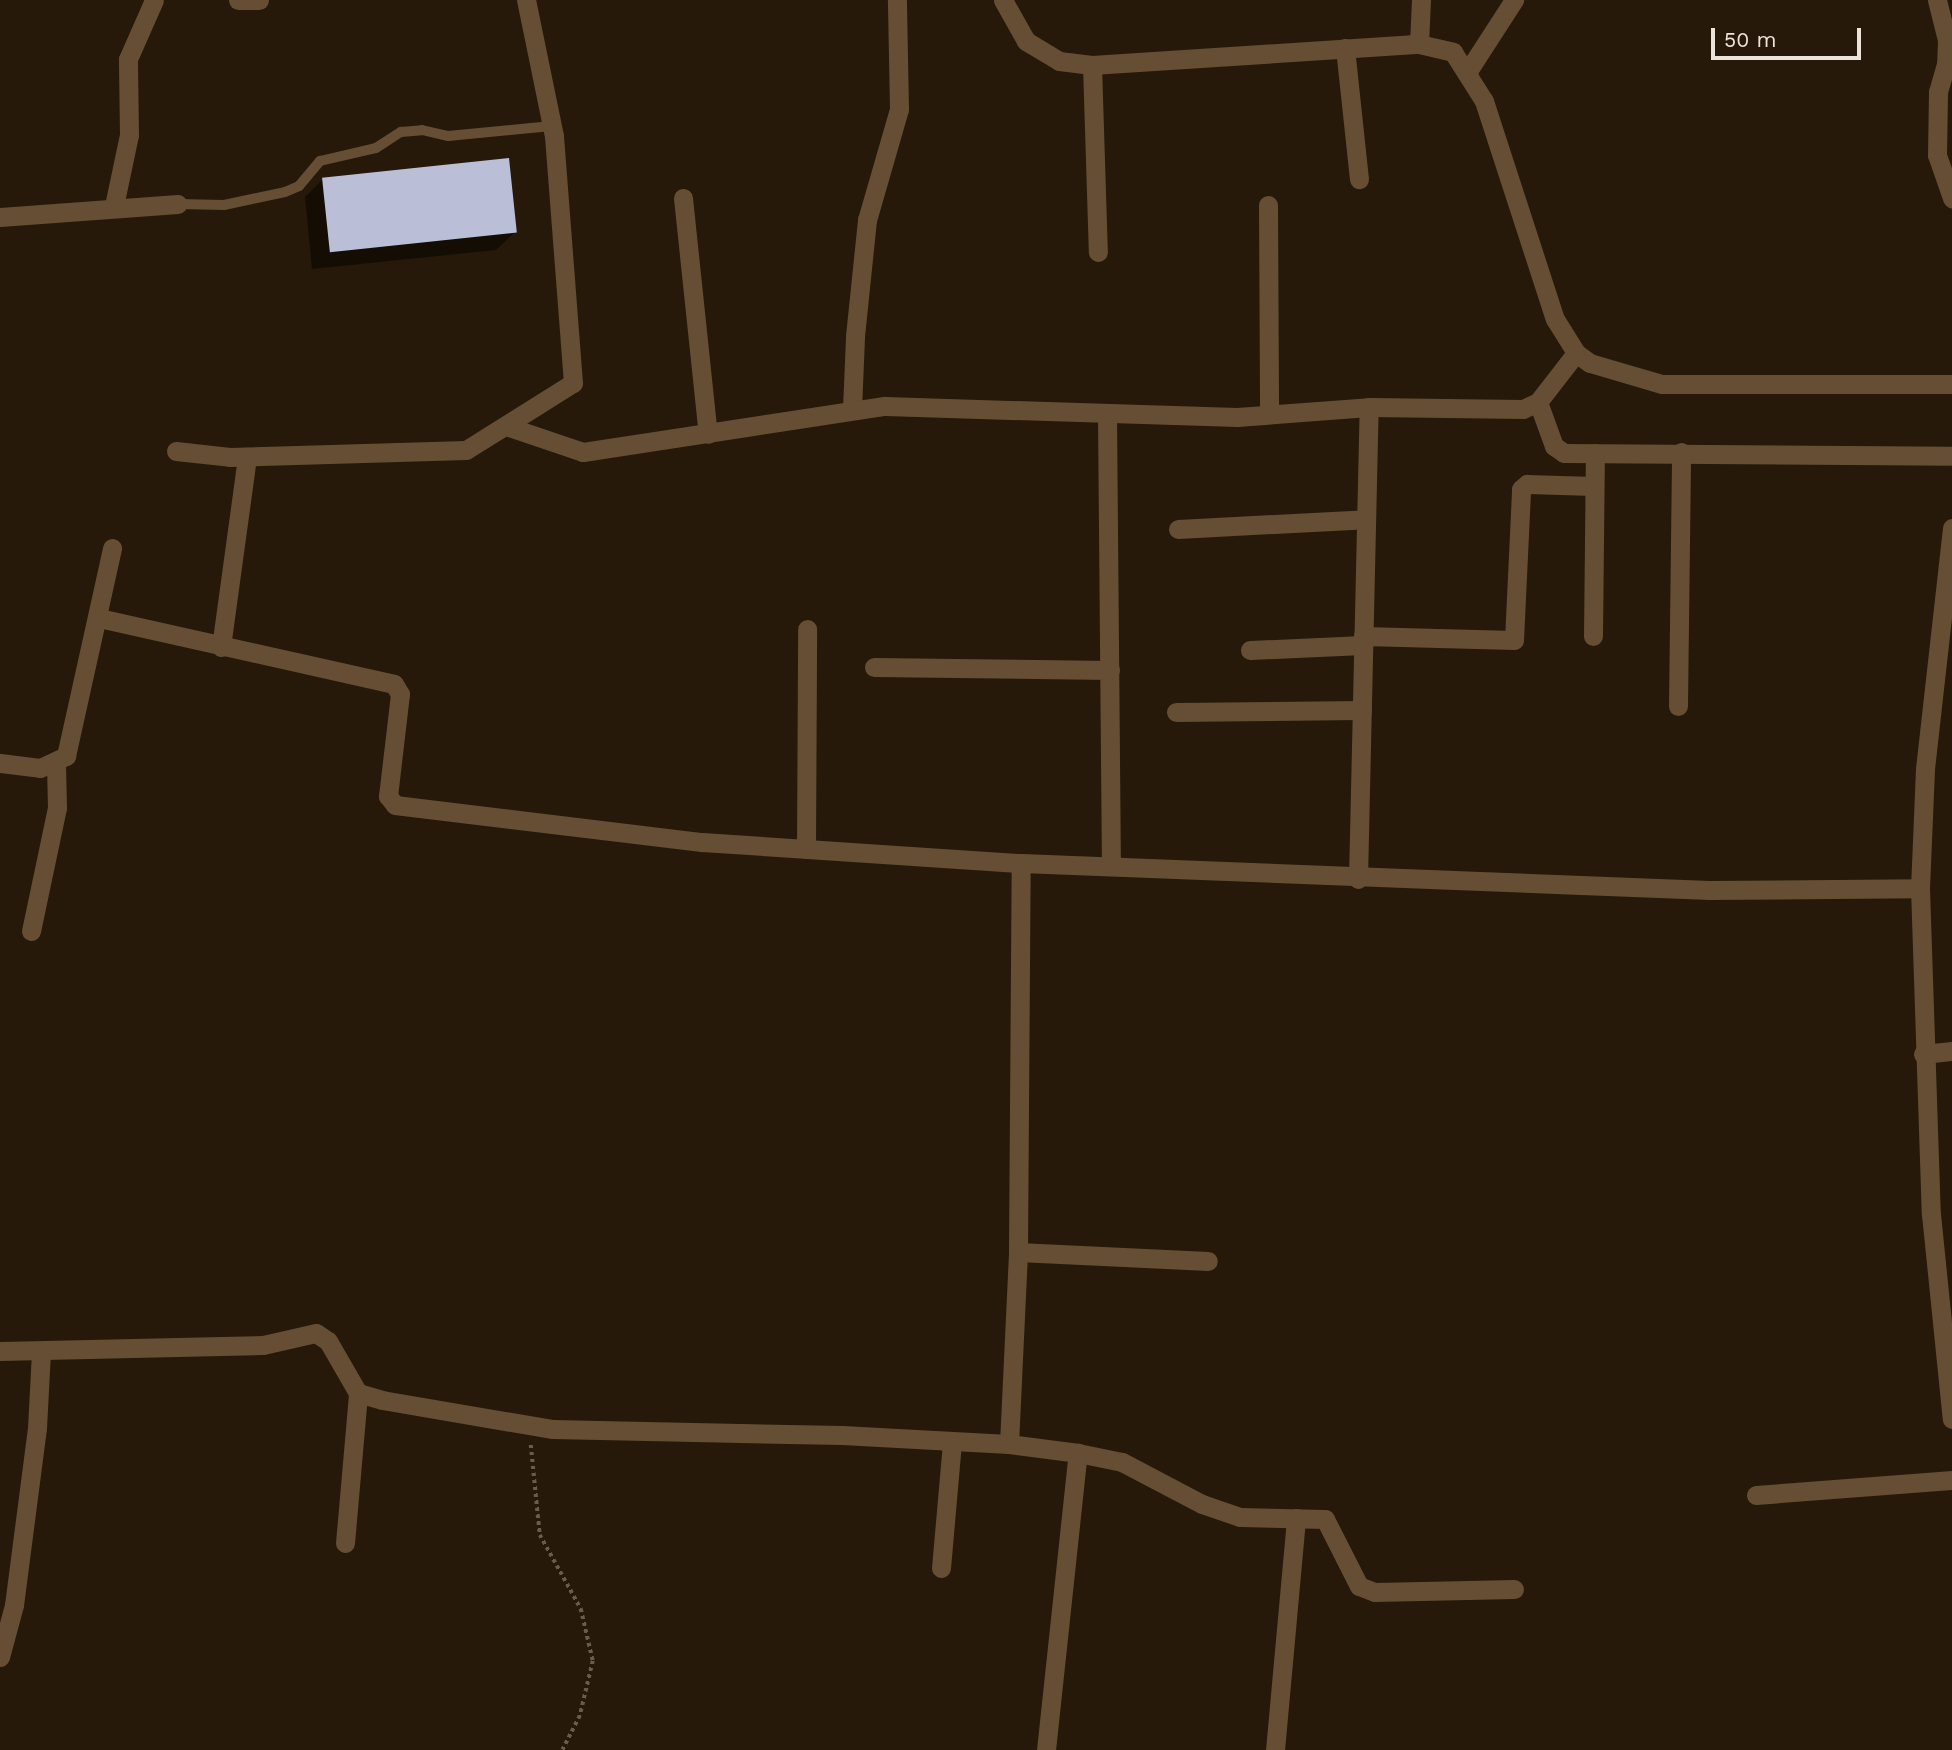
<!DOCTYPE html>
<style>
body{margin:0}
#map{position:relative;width:1952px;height:1750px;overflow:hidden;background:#261909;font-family:"Work Sans",sans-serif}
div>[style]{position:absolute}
.shadow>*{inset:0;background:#0007}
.building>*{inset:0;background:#babed7;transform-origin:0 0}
.path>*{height:3.5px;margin-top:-1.75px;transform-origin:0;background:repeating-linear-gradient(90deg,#685c4e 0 3.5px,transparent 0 7px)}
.service>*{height:10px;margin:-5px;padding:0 5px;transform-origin:5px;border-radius:5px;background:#654e34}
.minor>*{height:19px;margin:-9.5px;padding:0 9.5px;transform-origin:9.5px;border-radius:9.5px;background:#654e34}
span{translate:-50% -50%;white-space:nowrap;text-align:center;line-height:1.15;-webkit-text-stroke:7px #261909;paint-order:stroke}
.scale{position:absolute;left:1711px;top:28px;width:150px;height:32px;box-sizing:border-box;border:4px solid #ede4d9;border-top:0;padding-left:9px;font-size:21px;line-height:24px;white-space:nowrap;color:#ede4d9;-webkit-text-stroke:5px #261909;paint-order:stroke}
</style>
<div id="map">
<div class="shadow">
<div style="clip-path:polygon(323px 179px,515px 232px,496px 250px,312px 269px,305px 197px)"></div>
</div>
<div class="building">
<div style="left:509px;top:158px;width:75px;height:188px;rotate:84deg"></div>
</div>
<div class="path">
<div style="left:531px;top:1445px;width:90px;rotate:84.3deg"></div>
<div style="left:540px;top:1535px;width:85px;rotate:61deg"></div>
<div style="left:581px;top:1609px;width:53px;rotate:77deg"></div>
<div style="left:593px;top:1661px;width:57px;rotate:103.3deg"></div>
<div style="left:580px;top:1716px;width:38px;rotate:117deg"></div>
</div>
<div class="service">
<div style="left:178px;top:204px;width:46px;rotate:1.2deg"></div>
<div style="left:224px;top:205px;width:62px;rotate:-12deg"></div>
<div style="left:285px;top:192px;width:15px;rotate:-23deg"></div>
<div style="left:299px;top:186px;width:33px;rotate:-50deg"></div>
<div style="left:320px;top:161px;width:57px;rotate:-13.1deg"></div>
<div style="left:376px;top:148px;width:30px;rotate:-33deg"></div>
<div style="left:401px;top:132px;width:21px;rotate:-5deg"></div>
<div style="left:422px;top:130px;width:27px;rotate:13deg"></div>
<div style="left:448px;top:136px;width:104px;rotate:-5.5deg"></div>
</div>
<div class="minor">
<div style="left:238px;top:0;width:21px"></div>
<div style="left:1003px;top:0;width:47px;rotate:60.7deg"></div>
<div style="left:1026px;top:41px;width:39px;rotate:31deg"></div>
<div style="left:1059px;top:61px;width:33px;rotate:7deg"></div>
<div style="left:1092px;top:65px;width:328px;rotate:-3.7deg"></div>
<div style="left:1419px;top:44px;width:35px;rotate:13deg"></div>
<div style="left:1453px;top:52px;width:58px;rotate:57.7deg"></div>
<div style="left:1484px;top:101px;width:229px;rotate:72deg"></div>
<div style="left:1555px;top:319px;width:40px;rotate:58deg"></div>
<div style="left:1576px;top:353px;width:17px;rotate:36deg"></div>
<div style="left:1590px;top:363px;width:75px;rotate:16.3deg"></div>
<div style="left:1662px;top:384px;width:290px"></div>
<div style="left:1937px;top:0;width:41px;rotate:76deg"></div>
<div style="left:1947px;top:40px;width:24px;rotate:92deg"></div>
<div style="left:1946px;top:64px;width:29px;rotate:106deg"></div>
<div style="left:1938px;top:92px;width:63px;rotate:90.9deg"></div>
<div style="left:1937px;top:155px;width:46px;rotate:70.8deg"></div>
<div style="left:1419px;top:44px;width:44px;rotate:-87.4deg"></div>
<div style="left:1345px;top:48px;width:132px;rotate:83.9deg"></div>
<div style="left:1092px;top:65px;width:187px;rotate:88.2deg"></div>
<div style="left:1468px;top:71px;width:85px;rotate:-57.1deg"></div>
<div style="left:683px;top:198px;width:237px;rotate:84deg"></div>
<div style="left:1268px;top:205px;width:209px;rotate:89.7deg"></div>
<div style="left:114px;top:206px;width:73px;rotate:-78.1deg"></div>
<div style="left:129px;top:135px;width:76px;rotate:-90.8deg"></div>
<div style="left:128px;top:59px;width:64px;rotate:-66.2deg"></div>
<div style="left:0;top:217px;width:178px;rotate:-4.2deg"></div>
<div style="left:1538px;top:402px;width:47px;rotate:70deg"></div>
<div style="left:1554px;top:446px;width:12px;rotate:35deg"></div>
<div style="left:1564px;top:453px;width:388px;rotate:0.4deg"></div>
<div style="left:852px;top:409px;width:73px;rotate:-87.6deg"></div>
<div style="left:855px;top:336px;width:117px;rotate:-84.1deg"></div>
<div style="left:867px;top:220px;width:116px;rotate:-73.9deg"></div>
<div style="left:899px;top:109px;width:109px;rotate:-91.1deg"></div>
<div style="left:1107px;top:415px;width:451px;rotate:89.5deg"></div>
<div style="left:509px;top:427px;width:78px;rotate:18.7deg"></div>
<div style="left:583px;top:452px;width:305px;rotate:-8.7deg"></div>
<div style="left:885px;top:406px;width:352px;rotate:1.8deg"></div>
<div style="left:1237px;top:417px;width:132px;rotate:-4.3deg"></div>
<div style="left:1369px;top:407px;width:154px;rotate:0.7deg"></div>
<div style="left:1523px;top:409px;width:17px;rotate:-25deg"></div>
<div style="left:1538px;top:402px;width:62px;rotate:-52.2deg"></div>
<div style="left:176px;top:451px;width:54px;rotate:6.3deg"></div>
<div style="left:230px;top:457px;width:236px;rotate:-1.7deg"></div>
<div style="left:466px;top:450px;width:126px;rotate:-32.1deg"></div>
<div style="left:573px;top:383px;width:248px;rotate:-94.4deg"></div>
<div style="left:554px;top:136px;width:139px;rotate:-101.6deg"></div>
<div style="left:1952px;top:528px;width:243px;rotate:96.4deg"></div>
<div style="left:1925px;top:769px;width:119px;rotate:92.4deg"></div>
<div style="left:1920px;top:888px;width:326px;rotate:88.1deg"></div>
<div style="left:1931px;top:1214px;width:206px;rotate:84.2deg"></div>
<div style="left:1178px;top:529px;width:188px;rotate:-3deg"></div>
<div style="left:99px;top:618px;width:302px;rotate:12.6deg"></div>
<div style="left:394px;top:684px;width:12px;rotate:59deg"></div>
<div style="left:400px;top:694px;width:103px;rotate:96.7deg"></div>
<div style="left:388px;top:796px;width:11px;rotate:52deg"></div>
<div style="left:395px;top:805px;width:309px;rotate:6.9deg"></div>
<div style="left:702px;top:842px;width:320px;rotate:3.8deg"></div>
<div style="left:1021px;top:863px;width:689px;rotate:2.25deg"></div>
<div style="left:1709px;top:890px;width:211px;rotate:-0.5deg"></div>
<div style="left:1363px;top:636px;width:151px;rotate:1.5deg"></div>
<div style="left:1514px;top:640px;width:151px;rotate:-87.3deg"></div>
<div style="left:1521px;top:489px;width:8px;rotate:-40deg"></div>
<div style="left:1527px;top:484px;width:67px;rotate:1.7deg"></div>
<div style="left:1593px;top:636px;width:183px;rotate:-89.4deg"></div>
<div style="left:221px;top:647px;width:192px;rotate:-82.2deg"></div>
<div style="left:1250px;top:650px;width:113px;rotate:-2.5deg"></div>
<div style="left:874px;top:667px;width:236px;rotate:0.7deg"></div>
<div style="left:1678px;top:706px;width:254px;rotate:-89.3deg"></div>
<div style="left:1176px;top:712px;width:186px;rotate:-0.6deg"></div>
<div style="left:0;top:763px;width:40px;rotate:7.1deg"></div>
<div style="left:40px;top:768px;width:29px;rotate:-25deg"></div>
<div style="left:66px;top:756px;width:213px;rotate:-77.5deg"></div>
<div style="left:806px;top:849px;width:220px;rotate:-89.7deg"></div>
<div style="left:1358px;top:879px;width:472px;rotate:-88.7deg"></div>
<div style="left:31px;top:931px;width:126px;rotate:-78.1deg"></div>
<div style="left:57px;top:808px;width:45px;rotate:-91.3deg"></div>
<div style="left:1923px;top:1054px;width:29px;rotate:-6deg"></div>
<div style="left:1018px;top:1252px;width:190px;rotate:2.7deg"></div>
<div style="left:0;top:1351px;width:263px;rotate:-1.3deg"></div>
<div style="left:263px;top:1345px;width:54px;rotate:-12.8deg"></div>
<div style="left:316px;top:1333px;width:14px;rotate:34deg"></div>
<div style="left:328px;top:1341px;width:60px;rotate:60deg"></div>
<div style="left:358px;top:1393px;width:25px;rotate:16deg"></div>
<div style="left:382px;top:1400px;width:172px;rotate:9.7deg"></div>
<div style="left:552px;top:1429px;width:290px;rotate:1.2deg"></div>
<div style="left:842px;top:1435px;width:167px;rotate:3.1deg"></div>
<div style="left:1009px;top:1444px;width:70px;rotate:7.4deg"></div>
<div style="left:1078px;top:1453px;width:45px;rotate:11.6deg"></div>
<div style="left:1122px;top:1462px;width:90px;rotate:27.7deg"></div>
<div style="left:1202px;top:1504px;width:40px;rotate:18.9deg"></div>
<div style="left:1240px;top:1517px;width:85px;rotate:1.3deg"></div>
<div style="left:1325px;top:1519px;width:75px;rotate:63.1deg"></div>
<div style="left:1359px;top:1586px;width:17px;rotate:21deg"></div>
<div style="left:1375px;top:1592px;width:139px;rotate:-1.2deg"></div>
<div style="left:1009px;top:1444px;width:192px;rotate:-87.3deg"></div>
<div style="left:1018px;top:1252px;width:389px;rotate:-89.6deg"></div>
<div style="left:1756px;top:1495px;width:197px;rotate:-4.4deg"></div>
<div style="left:345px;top:1543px;width:151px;rotate:-85deg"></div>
<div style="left:941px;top:1568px;width:126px;rotate:-85deg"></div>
<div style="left:0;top:1657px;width:54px;rotate:-74.9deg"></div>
<div style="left:14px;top:1605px;width:178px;rotate:-82.6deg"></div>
<div style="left:37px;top:1428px;width:76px;rotate:-87deg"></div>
<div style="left:1046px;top:1750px;width:299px;rotate:-83.9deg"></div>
<div style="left:1275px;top:1750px;width:233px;rotate:-84.8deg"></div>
</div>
<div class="scale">50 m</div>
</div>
